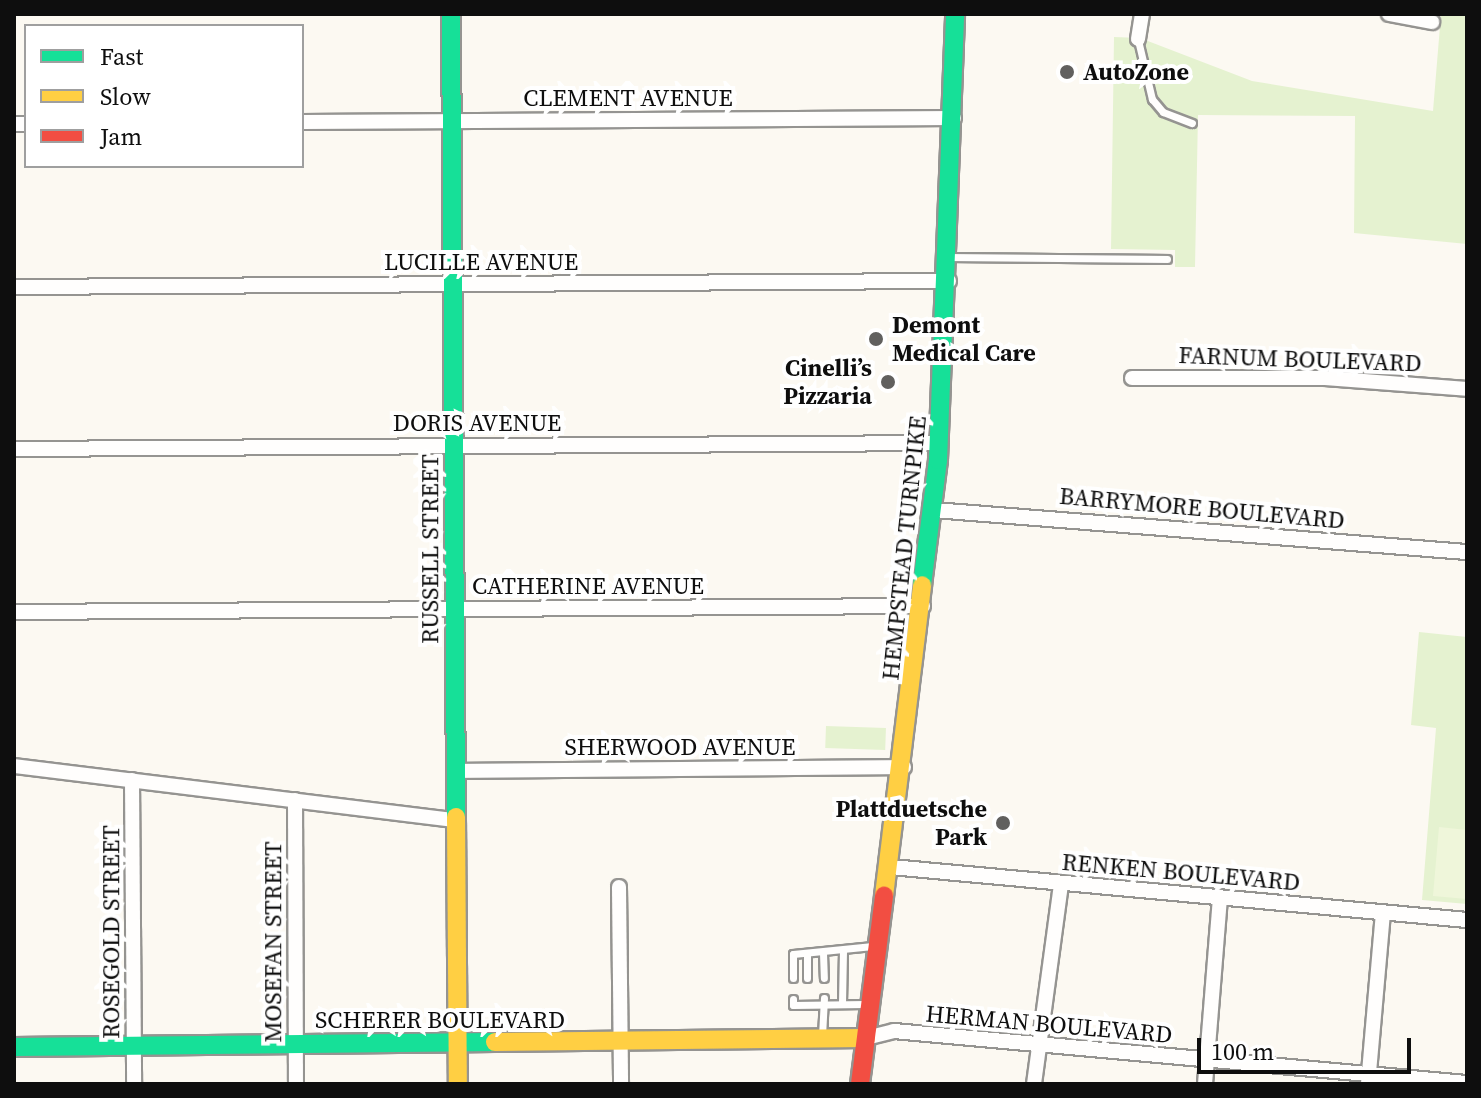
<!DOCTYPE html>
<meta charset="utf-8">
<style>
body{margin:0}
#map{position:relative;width:1481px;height:1098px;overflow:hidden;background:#fcf9f2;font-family:"Source Serif 4",serif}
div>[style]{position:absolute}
.green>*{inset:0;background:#e5f2d0;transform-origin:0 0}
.pitch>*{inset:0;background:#eff6da}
.roads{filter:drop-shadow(2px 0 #959491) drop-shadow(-2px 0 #959491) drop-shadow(0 2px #959491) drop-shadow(0 -2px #959491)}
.lane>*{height:7px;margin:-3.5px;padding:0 3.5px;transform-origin:3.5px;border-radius:3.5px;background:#fffefd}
.street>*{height:14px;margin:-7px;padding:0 7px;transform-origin:7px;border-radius:7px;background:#fffefd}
.fast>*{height:18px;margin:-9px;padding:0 9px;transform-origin:9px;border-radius:9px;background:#16e098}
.slow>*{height:18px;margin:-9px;padding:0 9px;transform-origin:9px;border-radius:9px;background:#ffcf43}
.jam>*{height:18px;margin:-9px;padding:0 9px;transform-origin:9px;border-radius:9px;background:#f24e42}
.dots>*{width:22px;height:22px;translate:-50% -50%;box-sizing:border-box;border:4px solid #fff;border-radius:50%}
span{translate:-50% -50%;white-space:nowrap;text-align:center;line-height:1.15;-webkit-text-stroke:8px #fff;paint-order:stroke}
.poi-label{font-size:24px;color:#0e0e0e;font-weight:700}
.left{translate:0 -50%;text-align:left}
.right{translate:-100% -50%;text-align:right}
.street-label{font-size:24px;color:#0e0e0e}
.frame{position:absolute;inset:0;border:16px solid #0e0e0e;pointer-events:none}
.legend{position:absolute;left:24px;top:24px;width:280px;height:144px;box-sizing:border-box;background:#fff;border:2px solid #9f9f9f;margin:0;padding:10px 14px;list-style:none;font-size:24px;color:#0e0e0e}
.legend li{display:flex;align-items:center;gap:16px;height:40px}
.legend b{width:40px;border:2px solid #9f9f9f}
.scale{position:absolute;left:1197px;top:1038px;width:214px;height:36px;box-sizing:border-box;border:4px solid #0e0e0e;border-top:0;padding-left:10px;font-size:24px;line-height:28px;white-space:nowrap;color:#0e0e0e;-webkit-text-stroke:6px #fff;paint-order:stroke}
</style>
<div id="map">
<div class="green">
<div style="clip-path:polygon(1441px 14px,1467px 14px,1467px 244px,1354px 233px,1355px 116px,1198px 115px,1195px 267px,1175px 267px,1175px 250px,1111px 249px,1114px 37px,1140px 38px,1252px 81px,1433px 111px)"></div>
<div style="clip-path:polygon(1419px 632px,1467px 637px,1467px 904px,1422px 900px,1436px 728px,1411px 725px)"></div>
<div style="left:826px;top:726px;width:60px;height:22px;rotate:2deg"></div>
</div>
<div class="pitch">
<div style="clip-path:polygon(1439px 827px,1467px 830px,1467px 899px,1433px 896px)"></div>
</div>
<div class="roads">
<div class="lane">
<div style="left:1138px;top:40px;width:61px;rotate:76.7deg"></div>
<div style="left:1152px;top:99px;width:17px;rotate:50deg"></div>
<div style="left:1163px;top:112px;width:31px;rotate:21deg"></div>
<div style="left:950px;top:257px;width:217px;rotate:0.5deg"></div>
<div style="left:823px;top:953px;width:25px;rotate:88deg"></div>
<div style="left:793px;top:978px;width:24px;rotate:-90deg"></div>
<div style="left:793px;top:954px;width:80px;rotate:-5.7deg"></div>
<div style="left:807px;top:978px;width:25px;rotate:-90deg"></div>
<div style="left:793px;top:999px;width:6px;rotate:90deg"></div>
<div style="left:793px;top:1005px;width:72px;rotate:-0.8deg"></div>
<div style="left:842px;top:1003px;width:52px;rotate:-88.9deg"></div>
<div style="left:822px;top:1036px;width:38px;rotate:-87deg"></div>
</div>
<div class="street">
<div style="left:1389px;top:14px;width:44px;rotate:10.5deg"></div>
<div style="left:1138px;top:39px;width:25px;rotate:-81deg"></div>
<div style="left:302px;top:122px;width:652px;rotate:-0.35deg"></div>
<div style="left:14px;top:124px;width:12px"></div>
<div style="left:14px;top:287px;width:935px;rotate:-0.37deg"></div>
<div style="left:1132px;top:378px;width:193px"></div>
<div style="left:1325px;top:378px;width:142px;rotate:4.4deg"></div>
<div style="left:14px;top:449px;width:926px;rotate:-0.37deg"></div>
<div style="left:934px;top:510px;width:535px;rotate:4.51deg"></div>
<div style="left:14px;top:612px;width:909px;rotate:-0.38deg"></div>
<div style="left:14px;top:766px;width:445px;rotate:7deg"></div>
<div style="left:456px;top:771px;width:448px;rotate:-0.5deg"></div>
<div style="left:132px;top:780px;width:304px;rotate:89.6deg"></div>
<div style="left:295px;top:800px;width:284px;rotate:89.8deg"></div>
<div style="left:891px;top:867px;width:578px;rotate:5.26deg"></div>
<div style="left:619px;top:887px;width:197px;rotate:89.4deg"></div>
<div style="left:866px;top:1038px;width:29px;rotate:-14deg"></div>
<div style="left:894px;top:1031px;width:575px;rotate:5.19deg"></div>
<div style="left:1034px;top:1084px;width:202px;rotate:-82.3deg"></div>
<div style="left:1205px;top:1084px;width:187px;rotate:-85.4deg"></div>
<div style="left:1368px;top:1084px;width:172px;rotate:-85deg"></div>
</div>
<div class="fast">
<div style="left:451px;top:14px;width:803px;rotate:89.64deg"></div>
<div style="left:922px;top:585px;width:126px;rotate:-82.7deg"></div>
<div style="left:938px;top:460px;width:446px;rotate:-87.8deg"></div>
<div style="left:14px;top:1047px;width:481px;rotate:-0.6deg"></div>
</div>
<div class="slow">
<div style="left:456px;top:817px;width:267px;rotate:89.6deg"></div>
<div style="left:884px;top:896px;width:313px;rotate:-83deg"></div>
<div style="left:495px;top:1042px;width:371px;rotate:-0.6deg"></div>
</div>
<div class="jam">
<div style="left:860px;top:1084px;width:190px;rotate:-82.7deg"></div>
</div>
</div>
<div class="dots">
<div style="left:1067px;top:72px;background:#61605e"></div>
<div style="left:876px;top:339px;background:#61605e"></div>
<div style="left:888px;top:382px;background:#61605e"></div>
<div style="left:1003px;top:823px;background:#61605e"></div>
</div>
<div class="poi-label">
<span class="left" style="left:1083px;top:72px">AutoZone</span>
<span class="left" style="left:892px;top:339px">Demont<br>Medical Care</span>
<span class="right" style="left:872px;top:382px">Cinelli’s<br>Pizzaria</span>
<span class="right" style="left:987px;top:823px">Plattduetsche<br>Park</span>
</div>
<div class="street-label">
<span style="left:628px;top:98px">CLEMENT AVENUE</span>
<span style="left:481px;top:262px">LUCILLE AVENUE</span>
<span style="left:1300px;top:359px;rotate:2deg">FARNUM BOULEVARD</span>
<span style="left:477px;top:423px">DORIS AVENUE</span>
<span style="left:1202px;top:508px;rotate:5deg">BARRYMORE BOULEVARD</span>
<span style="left:904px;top:548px;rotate:-84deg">HEMPSTEAD TURNPIKE</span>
<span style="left:430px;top:549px;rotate:-90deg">RUSSELL STREET</span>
<span style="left:588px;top:586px">CATHERINE AVENUE</span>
<span style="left:680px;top:747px">SHERWOOD AVENUE</span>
<span style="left:1181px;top:872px;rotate:5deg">RENKEN BOULEVARD</span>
<span style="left:111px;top:932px;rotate:-90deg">ROSEGOLD STREET</span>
<span style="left:273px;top:942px;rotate:-90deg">MOSEFAN STREET</span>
<span style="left:440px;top:1020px">SCHERER BOULEVARD</span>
<span style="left:1049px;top:1024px;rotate:5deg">HERMAN BOULEVARD</span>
</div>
<div class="frame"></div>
<ul class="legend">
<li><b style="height:10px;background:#16e098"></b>Fast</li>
<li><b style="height:10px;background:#ffcf43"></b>Slow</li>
<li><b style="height:10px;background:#f24e42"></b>Jam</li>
</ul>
<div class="scale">100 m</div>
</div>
